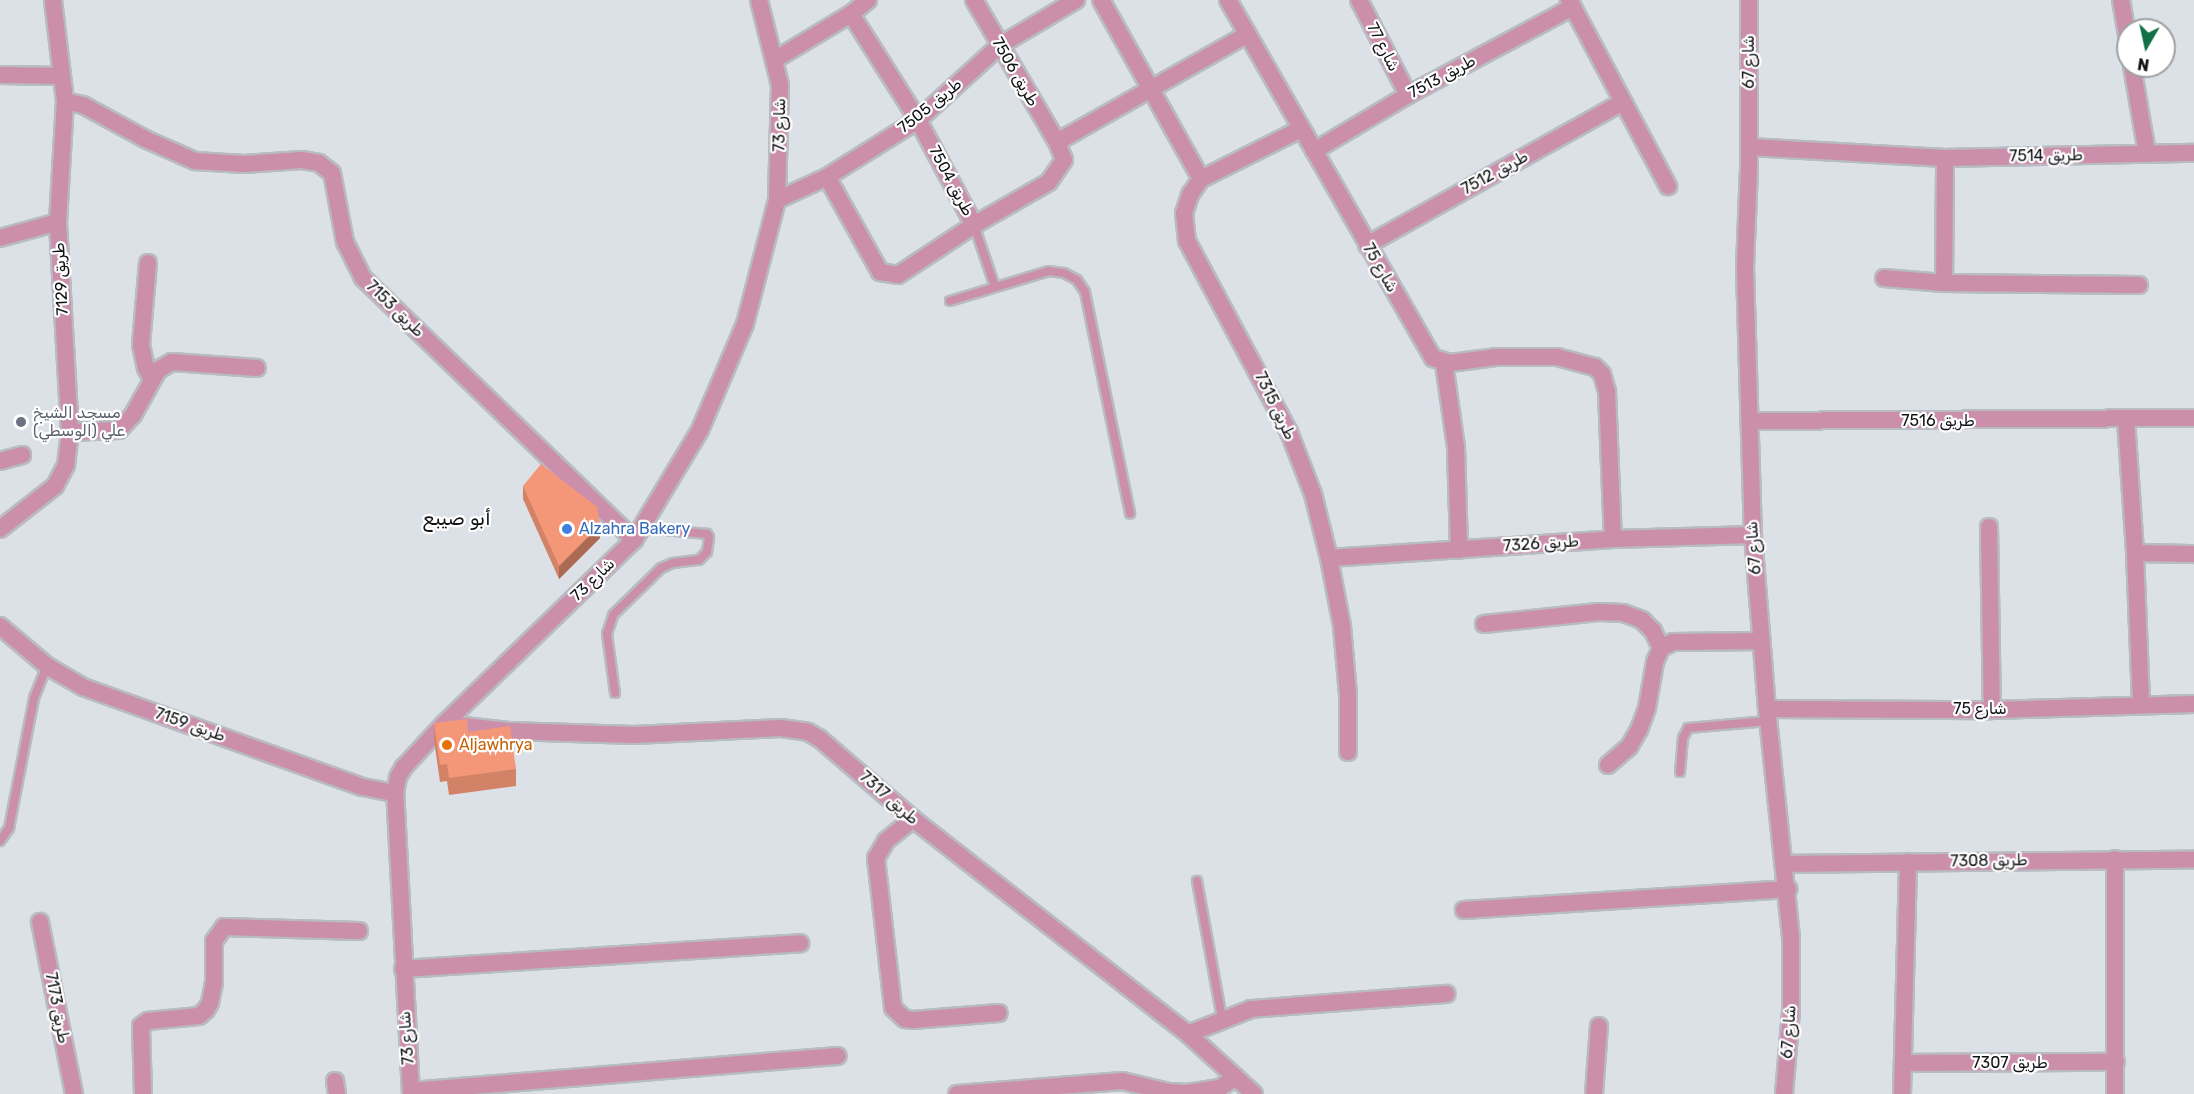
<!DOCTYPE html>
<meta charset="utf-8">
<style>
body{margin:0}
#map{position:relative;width:2194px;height:1094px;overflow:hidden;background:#dce0e7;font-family:Rubik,Vazirmatn,sans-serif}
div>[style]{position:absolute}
.roads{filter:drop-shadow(2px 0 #b8bbc1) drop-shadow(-2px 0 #b8bbc1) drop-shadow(0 2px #b8bbc1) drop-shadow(0 -2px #b8bbc1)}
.service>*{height:8px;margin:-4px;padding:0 4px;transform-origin:4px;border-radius:4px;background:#cb8fab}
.minor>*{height:16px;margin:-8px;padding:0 8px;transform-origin:8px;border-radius:8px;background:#cb8fab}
.wall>*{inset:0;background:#d28267}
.shaded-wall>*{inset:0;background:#ab6a54}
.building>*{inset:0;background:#f49778}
.dots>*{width:16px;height:16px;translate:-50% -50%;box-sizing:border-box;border:3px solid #fff;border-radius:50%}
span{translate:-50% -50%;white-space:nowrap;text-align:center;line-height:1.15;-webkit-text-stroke:4.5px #fff;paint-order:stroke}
.street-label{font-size:16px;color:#121315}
.worship-label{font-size:16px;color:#5b616d}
.left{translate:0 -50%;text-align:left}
.shop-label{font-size:16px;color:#366cbe}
.food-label{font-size:16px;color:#c56008}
.quarter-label{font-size:20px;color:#121315}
.north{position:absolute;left:2116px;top:18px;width:60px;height:60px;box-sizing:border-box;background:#fff;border:2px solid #a0a1a1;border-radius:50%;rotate:189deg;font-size:16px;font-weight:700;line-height:24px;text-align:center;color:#121315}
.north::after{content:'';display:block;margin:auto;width:21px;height:27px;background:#107046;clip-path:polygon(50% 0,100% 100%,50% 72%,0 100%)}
</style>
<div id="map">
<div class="roads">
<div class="service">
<div style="left:974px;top:225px;width:65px;rotate:71.3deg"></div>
<div style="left:950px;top:301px;width:103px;rotate:-16.9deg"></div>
<div style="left:1049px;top:271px;width:15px;rotate:8deg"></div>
<div style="left:1064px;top:273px;width:15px;rotate:28deg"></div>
<div style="left:1077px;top:280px;width:14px;rotate:56deg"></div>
<div style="left:1085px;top:292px;width:226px;rotate:78.5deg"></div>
<div style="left:615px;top:693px;width:60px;rotate:-97.7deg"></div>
<div style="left:607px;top:634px;width:20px;rotate:-72deg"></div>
<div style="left:613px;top:615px;width:67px;rotate:-44.4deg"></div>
<div style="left:661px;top:568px;width:13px;rotate:-23deg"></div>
<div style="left:673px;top:563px;width:26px;rotate:-7deg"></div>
<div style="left:699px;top:560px;width:11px;rotate:-45deg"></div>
<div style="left:707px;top:552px;width:15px;rotate:-82deg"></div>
<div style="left:709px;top:537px;width:4px;rotate:-124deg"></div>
<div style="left:707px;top:534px;width:64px;rotate:-174.6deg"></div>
<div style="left:1680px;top:772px;width:34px;rotate:-85deg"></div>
<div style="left:1683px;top:738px;width:11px;rotate:-63deg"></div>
<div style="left:1688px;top:728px;width:80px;rotate:-5deg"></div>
<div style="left:0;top:841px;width:16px;rotate:-55deg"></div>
<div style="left:9px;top:828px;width:132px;rotate:-79.1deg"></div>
<div style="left:34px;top:698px;width:35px;rotate:-68deg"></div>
<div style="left:1197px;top:881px;width:140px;rotate:79.7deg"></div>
</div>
<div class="minor">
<div style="left:974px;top:0;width:164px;rotate:59.7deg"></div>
<div style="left:1101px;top:0;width:205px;rotate:60.8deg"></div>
<div style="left:1228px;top:0;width:413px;rotate:60.2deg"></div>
<div style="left:1433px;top:358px;width:18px;rotate:16deg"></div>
<div style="left:1450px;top:363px;width:46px;rotate:-7.4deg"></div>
<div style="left:1496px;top:357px;width:61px"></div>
<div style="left:1557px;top:357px;width:39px;rotate:15deg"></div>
<div style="left:1595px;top:367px;width:10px;rotate:45deg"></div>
<div style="left:1602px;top:374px;width:19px;rotate:74deg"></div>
<div style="left:1607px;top:392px;width:147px;rotate:87.7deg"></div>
<div style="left:1359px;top:0;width:107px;rotate:62.7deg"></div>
<div style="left:1569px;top:0;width:211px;rotate:62deg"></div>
<div style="left:1749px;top:0;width:168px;rotate:90deg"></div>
<div style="left:1749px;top:168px;width:100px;rotate:92.3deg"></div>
<div style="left:1745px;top:268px;width:267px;rotate:88.3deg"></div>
<div style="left:1753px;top:535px;width:175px;rotate:85.4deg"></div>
<div style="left:1767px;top:709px;width:230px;rotate:84deg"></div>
<div style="left:1791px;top:938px;width:73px;rotate:90deg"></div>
<div style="left:1791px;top:1011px;width:83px;rotate:94.8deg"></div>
<div style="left:2121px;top:0;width:42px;rotate:80.3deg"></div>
<div style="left:851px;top:14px;width:125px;rotate:57.7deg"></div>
<div style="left:918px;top:120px;width:119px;rotate:61.9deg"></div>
<div style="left:776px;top:59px;width:87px;rotate:-31deg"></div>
<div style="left:851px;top:14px;width:22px;rotate:-39deg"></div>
<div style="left:2132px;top:66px;width:88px;rotate:80.2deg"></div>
<div style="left:0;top:75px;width:61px;rotate:0.9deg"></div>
<div style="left:65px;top:101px;width:18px;rotate:13deg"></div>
<div style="left:83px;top:105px;width:71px;rotate:28.7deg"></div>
<div style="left:145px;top:139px;width:55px;rotate:23.7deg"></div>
<div style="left:195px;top:161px;width:49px;rotate:3.5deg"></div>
<div style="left:244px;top:164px;width:58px;rotate:-3.9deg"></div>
<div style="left:302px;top:160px;width:17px;rotate:10deg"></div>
<div style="left:319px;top:163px;width:16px;rotate:38deg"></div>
<div style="left:332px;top:173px;width:70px;rotate:79.3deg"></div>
<div style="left:345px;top:242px;width:40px;rotate:63.4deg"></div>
<div style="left:363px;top:278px;width:377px;rotate:44deg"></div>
<div style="left:1301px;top:129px;width:112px;rotate:153.4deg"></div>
<div style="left:1201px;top:179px;width:19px;rotate:125deg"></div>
<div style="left:1190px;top:195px;width:19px;rotate:108deg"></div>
<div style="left:1184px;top:213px;width:28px;rotate:84deg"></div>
<div style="left:1187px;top:241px;width:217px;rotate:61.9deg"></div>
<div style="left:1289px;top:432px;width:66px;rotate:68.8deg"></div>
<div style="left:1313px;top:494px;width:66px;rotate:76deg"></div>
<div style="left:1329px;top:558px;width:69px;rotate:79.2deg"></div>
<div style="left:1342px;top:626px;width:68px;rotate:85deg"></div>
<div style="left:1348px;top:694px;width:58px;rotate:90deg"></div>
<div style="left:1749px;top:147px;width:196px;rotate:3.2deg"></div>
<div style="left:1945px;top:158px;width:249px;rotate:-1.2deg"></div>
<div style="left:1314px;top:151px;width:109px;rotate:-30.8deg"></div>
<div style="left:1408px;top:95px;width:187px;rotate:-28.1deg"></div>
<div style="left:827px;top:177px;width:109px;rotate:60.8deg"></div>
<div style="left:880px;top:272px;width:18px;rotate:9deg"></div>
<div style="left:898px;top:275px;width:91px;rotate:-33.3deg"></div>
<div style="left:974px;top:225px;width:86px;rotate:-29.8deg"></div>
<div style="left:1049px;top:182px;width:27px;rotate:-56deg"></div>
<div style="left:1064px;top:160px;width:19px;rotate:-111deg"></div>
<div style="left:1057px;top:142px;width:219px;rotate:-29.5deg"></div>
<div style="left:777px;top:200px;width:55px;rotate:-24.7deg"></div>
<div style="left:827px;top:177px;width:107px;rotate:-32.1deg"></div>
<div style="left:918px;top:120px;width:110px;rotate:-42.4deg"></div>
<div style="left:999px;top:46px;width:90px;rotate:-30.9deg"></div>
<div style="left:0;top:238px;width:60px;rotate:-15.4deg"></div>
<div style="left:1367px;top:245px;width:293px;rotate:-29.2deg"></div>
<div style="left:148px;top:263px;width:82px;rotate:94.9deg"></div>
<div style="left:141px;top:345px;width:24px;rotate:78deg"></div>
<div style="left:146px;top:368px;width:13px;rotate:61deg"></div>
<div style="left:1884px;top:278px;width:60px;rotate:4.8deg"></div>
<div style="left:1944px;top:283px;width:195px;rotate:0.6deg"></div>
<div style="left:1944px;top:283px;width:125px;rotate:-89.5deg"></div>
<div style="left:1444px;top:363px;width:85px;rotate:81.9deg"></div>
<div style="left:1456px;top:447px;width:103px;rotate:88.3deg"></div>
<div style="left:2126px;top:420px;width:133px;rotate:86.1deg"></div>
<div style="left:2135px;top:553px;width:152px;rotate:87.7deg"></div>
<div style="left:1751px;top:421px;width:443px;rotate:-0.4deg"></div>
<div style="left:70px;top:432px;width:49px;rotate:-2.3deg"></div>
<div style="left:119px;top:430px;width:21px;rotate:-47deg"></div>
<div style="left:133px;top:415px;width:51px;rotate:-60.9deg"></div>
<div style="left:158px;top:370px;width:16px;rotate:-30deg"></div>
<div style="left:172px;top:362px;width:85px;rotate:4deg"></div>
<div style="left:0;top:461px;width:23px;rotate:-15deg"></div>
<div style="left:1989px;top:527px;width:183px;rotate:89.1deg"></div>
<div style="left:0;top:529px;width:70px;rotate:-38deg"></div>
<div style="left:55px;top:486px;width:24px;rotate:-62deg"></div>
<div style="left:66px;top:465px;width:33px;rotate:-83deg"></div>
<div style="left:70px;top:432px;width:210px;rotate:-93.3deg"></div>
<div style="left:58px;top:222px;width:121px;rotate:-86.7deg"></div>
<div style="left:65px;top:101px;width:102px;rotate:-96.8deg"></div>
<div style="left:2135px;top:553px;width:59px;rotate:1deg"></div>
<div style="left:1329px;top:558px;width:285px;rotate:-3.8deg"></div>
<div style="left:1613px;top:539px;width:140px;rotate:-1.6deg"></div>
<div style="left:1484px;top:624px;width:115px;rotate:-6deg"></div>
<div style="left:1598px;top:612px;width:25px;rotate:2deg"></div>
<div style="left:1623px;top:613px;width:20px;rotate:20deg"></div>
<div style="left:1642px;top:620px;width:16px;rotate:45deg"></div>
<div style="left:1653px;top:631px;width:19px;rotate:65deg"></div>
<div style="left:0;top:626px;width:62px;rotate:40.4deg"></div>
<div style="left:47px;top:666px;width:42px;rotate:30.3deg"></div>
<div style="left:83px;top:687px;width:297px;rotate:19.7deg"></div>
<div style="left:363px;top:787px;width:33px;rotate:11deg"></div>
<div style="left:1767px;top:709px;width:225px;rotate:0.3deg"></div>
<div style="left:1992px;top:710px;width:202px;rotate:-1.7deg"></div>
<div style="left:446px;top:724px;width:63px;rotate:6.3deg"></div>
<div style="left:509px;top:731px;width:125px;rotate:1.8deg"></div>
<div style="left:634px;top:735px;width:147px;rotate:-2.7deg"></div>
<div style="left:781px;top:728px;width:27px;rotate:8deg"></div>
<div style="left:808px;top:732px;width:14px;rotate:30deg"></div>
<div style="left:820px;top:739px;width:123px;rotate:40.7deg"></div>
<div style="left:913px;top:819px;width:349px;rotate:38deg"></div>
<div style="left:1188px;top:1034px;width:89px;rotate:42.3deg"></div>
<div style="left:1608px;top:765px;width:28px;rotate:-41deg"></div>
<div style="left:1629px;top:747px;width:20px;rotate:-60deg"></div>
<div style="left:1639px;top:730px;width:23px;rotate:-70deg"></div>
<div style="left:1647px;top:708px;width:47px;rotate:-80.1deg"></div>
<div style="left:1655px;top:662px;width:15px;rotate:-67deg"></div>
<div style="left:1661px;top:648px;width:13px;rotate:-27deg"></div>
<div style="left:1673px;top:642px;width:88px;rotate:-0.7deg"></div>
<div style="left:913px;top:819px;width:35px;rotate:141deg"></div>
<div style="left:886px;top:841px;width:20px;rotate:120deg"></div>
<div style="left:876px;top:858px;width:151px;rotate:83.5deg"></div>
<div style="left:893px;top:1008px;width:16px;rotate:43deg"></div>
<div style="left:905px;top:1019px;width:8px;rotate:7deg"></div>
<div style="left:913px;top:1020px;width:86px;rotate:-4.7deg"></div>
<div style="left:2115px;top:859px;width:235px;rotate:90deg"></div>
<div style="left:1784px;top:864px;width:410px;rotate:-0.6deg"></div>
<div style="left:1464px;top:910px;width:325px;rotate:-3.7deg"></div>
<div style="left:40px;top:922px;width:175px;rotate:78.8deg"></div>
<div style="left:403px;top:969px;width:398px;rotate:-3.7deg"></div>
<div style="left:1188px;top:1034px;width:68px;rotate:-21.6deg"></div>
<div style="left:1251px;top:1009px;width:196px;rotate:-4.4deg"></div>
<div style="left:1903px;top:1063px;width:213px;rotate:-0.3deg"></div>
<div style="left:335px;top:1081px;width:13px;rotate:81deg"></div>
<div style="left:411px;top:1091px;width:428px;rotate:-4.7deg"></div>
<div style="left:143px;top:1094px;width:68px;rotate:-91.7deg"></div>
<div style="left:141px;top:1026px;width:9px;rotate:-36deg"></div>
<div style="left:148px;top:1021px;width:51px;rotate:-5.6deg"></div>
<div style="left:199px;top:1016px;width:9px;rotate:-41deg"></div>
<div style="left:206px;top:1010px;width:8px;rotate:-60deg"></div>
<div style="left:210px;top:1003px;width:20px;rotate:-79deg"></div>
<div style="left:214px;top:983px;width:42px;rotate:-90deg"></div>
<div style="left:214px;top:941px;width:17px;rotate:-54deg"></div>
<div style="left:224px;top:927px;width:135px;rotate:1.7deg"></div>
<div style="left:411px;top:1094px;width:301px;rotate:-93deg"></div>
<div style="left:395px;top:793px;width:16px;rotate:-79deg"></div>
<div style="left:398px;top:777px;width:12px;rotate:-59deg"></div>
<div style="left:404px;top:767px;width:59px;rotate:-47.1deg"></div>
<div style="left:444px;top:724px;width:264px;rotate:-44.1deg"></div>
<div style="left:634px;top:540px;width:128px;rotate:-59deg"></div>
<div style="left:700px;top:430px;width:115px;rotate:-67deg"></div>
<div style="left:745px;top:324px;width:128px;rotate:-75.5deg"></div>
<div style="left:777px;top:200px;width:115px;rotate:-88.5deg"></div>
<div style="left:780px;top:85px;width:88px;rotate:-103.9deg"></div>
<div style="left:957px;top:1094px;width:166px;rotate:-4.5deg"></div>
<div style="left:1122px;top:1081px;width:48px;rotate:13.2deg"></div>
<div style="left:1169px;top:1092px;width:18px;rotate:3deg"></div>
<div style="left:1187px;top:1093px;width:33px;rotate:-9deg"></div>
<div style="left:1220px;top:1088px;width:19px;rotate:-35deg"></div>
<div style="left:1594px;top:1094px;width:68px;rotate:-85.8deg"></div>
<div style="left:1902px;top:1094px;width:232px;rotate:-88.5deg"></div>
</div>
</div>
<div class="wall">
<div style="clip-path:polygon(523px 486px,600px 538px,559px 579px,523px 499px)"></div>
<div style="clip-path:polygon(434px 723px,468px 732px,516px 769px,516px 786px,449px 795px,447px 781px,440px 782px,434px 740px)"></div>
</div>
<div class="shaded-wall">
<div style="clip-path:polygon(600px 525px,600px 538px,559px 579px,559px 566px)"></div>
</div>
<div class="building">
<div style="clip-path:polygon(541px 464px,597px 507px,600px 525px,559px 566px,523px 486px)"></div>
<div style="clip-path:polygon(467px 719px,468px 732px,510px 726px,516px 769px,449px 778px,447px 764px,440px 765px,434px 723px)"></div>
</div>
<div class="dots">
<div style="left:21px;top:422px;background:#6b7280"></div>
<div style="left:567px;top:529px;background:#3f7fe0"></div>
<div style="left:447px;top:745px;background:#e8710a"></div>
</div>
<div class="street-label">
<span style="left:1383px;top:47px;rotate:63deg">شارع 77</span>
<span style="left:1749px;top:62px;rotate:-90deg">شارع 67</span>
<span style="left:1015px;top:72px;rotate:60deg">طريق 7506</span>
<span style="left:1442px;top:77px;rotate:-28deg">طريق 7513</span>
<span style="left:930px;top:106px;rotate:-39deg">طريق 7505</span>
<span style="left:780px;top:125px;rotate:-89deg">شارع 73</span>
<span style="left:2046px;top:156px;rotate:-1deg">طريق 7514</span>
<span style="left:1495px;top:173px;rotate:-29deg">طريق 7512</span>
<span style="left:951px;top:181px;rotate:62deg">طريق 7504</span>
<span style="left:1380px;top:268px;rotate:60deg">شارع 75</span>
<span style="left:61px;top:279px;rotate:-93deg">طريق 7129</span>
<span style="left:395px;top:309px;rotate:44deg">طريق 7153</span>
<span style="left:1275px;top:406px;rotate:64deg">طريق 7315</span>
<span style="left:1938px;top:421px">طريق 7516</span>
<span style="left:1541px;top:544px;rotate:-4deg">طريق 7326</span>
<span style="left:1754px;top:548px;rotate:-94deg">شارع 67</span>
<span style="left:593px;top:580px;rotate:-44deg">شارع 73</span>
<span style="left:1980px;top:709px">شارع 75</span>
<span style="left:190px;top:725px;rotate:19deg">طريق 7159</span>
<span style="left:889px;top:798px;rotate:41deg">طريق 7317</span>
<span style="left:1989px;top:861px;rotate:-1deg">طريق 7308</span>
<span style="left:57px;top:1008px;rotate:79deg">طريق 7173</span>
<span style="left:1789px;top:1032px;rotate:-86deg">شارع 67</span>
<span style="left:407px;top:1038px;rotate:-94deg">شارع 73</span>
<span style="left:2010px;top:1063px">طريق 7307</span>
</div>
<div class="worship-label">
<span class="left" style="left:33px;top:422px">مسجد الشيخ<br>علي (الوسطي)</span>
</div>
<div class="shop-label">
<span class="left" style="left:579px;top:529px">Alzahra Bakery</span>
</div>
<div class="food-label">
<span class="left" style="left:459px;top:745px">Aljawhrya</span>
</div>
<div class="quarter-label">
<span style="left:457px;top:518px">أبو صيبع</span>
</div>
<div class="north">N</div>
</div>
